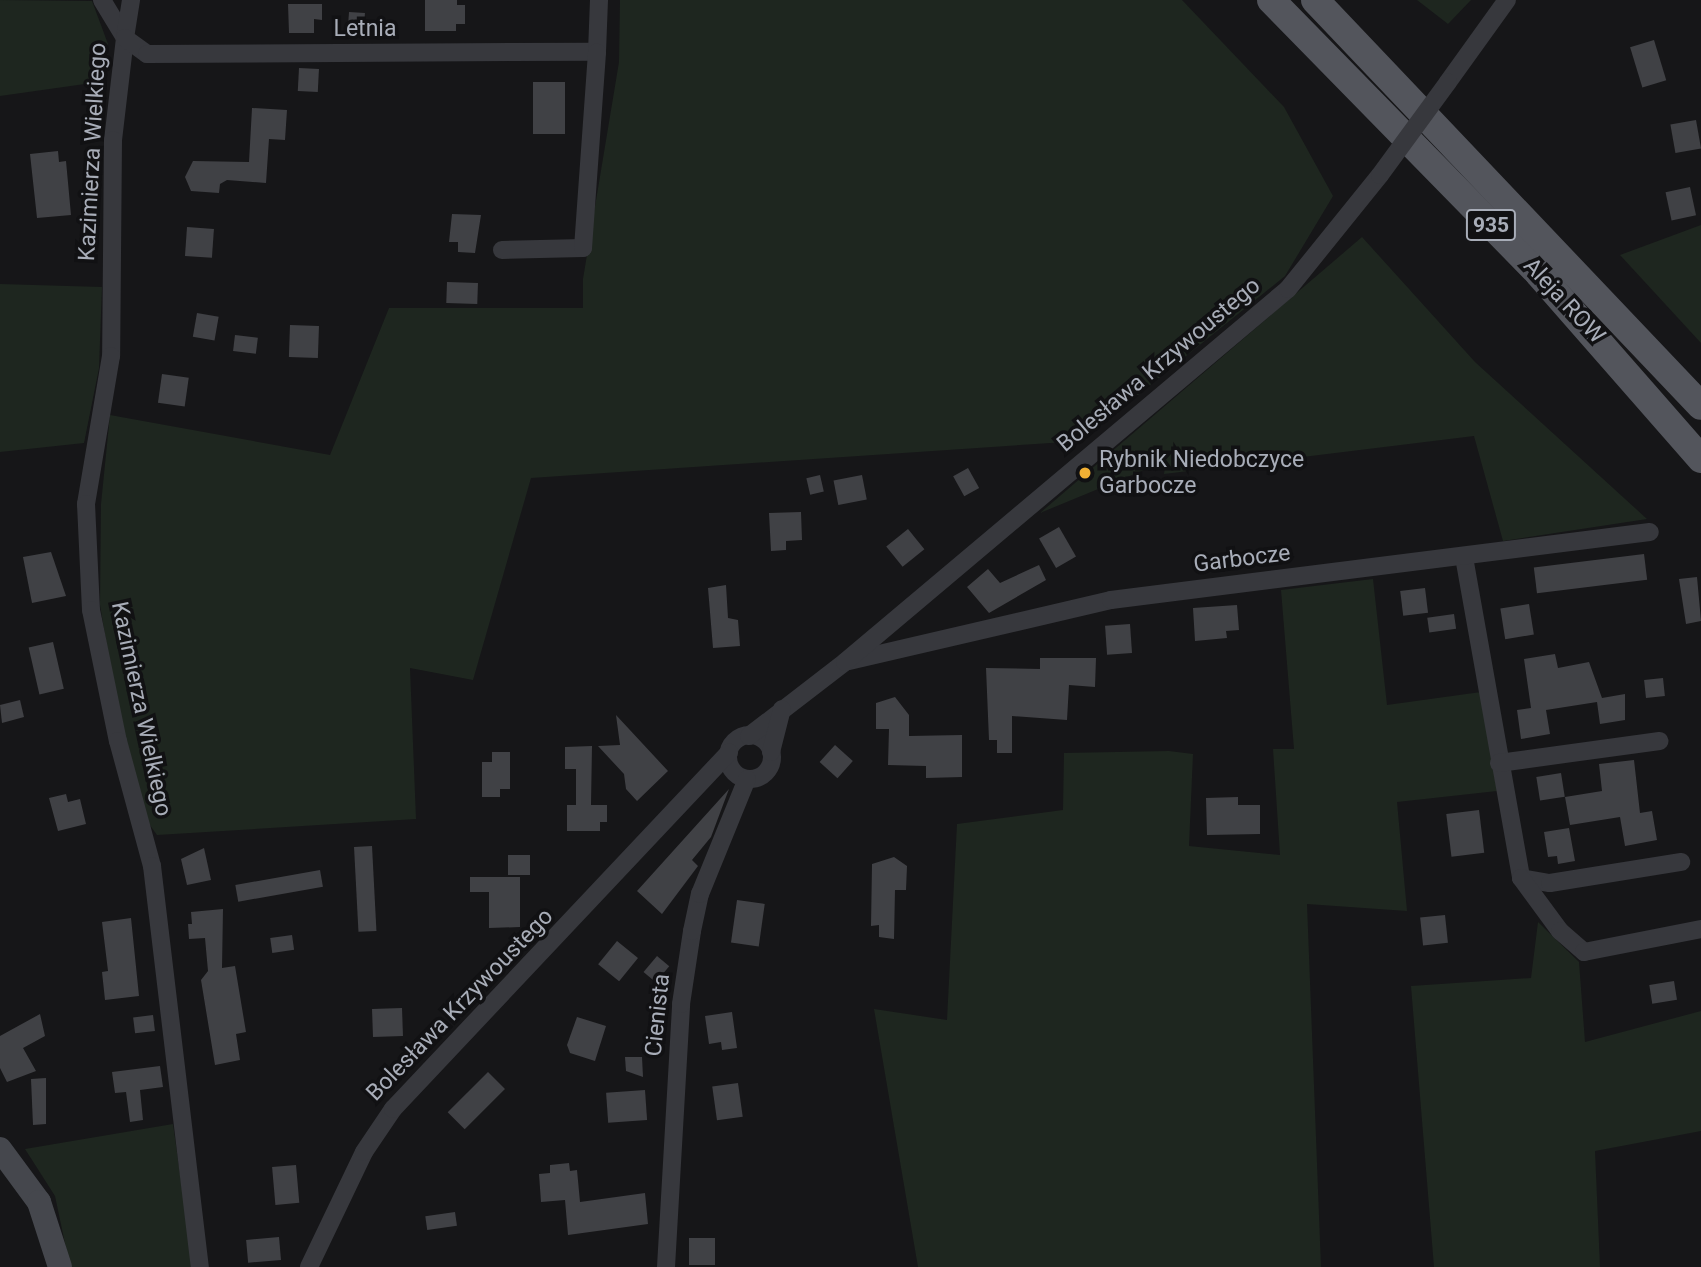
<!DOCTYPE html>
<meta charset="utf-8">
<style>
body{margin:0}
#map{position:relative;width:1701px;height:1267px;overflow:hidden;background:#161618;font-family:Roboto,sans-serif}
div>[style]{position:absolute}
.green>*{inset:0;background:#1e261f}
.building>*{inset:0;background:#404145;transform-origin:0 0}
.street>*{height:18px;margin:-9px;padding:0 9px;transform-origin:9px;border-radius:9px;background:#37383d}
.street>.ring{margin:-9px;padding:0;box-sizing:content-box;background:none;border:18px solid #37383d;border-radius:50%}
.secondary>*{height:24px;margin:-12px;padding:0 12px;transform-origin:12px;border-radius:12px;background:#45474d}
.primary>*{height:28px;margin:-14px;padding:0 14px;transform-origin:14px;border-radius:14px;background:#53555c}
.street-bridge>*{height:18px;margin:-9px;padding:0 9px;transform-origin:9px;border-radius:9px;background:#37383d}
.dots>*{width:19px;height:19px;translate:-50% -50%;box-sizing:border-box;border:4px solid #111113;border-radius:50%}
span{translate:-50% -50%;white-space:nowrap;text-align:center;line-height:1.15;-webkit-text-stroke:7px #111113;paint-order:stroke}
.shield-label span{padding:2px 5px;background:#111113;border:2px solid;border-radius:5px;-webkit-text-stroke-width:0}
.shield-label{font-size:21px;color:#a8adb8;font-weight:700}
.street-label{font-size:23px;color:#a8adb8}
.poi-label{font-size:23px;color:#a8adb8}
.left{translate:0 -50%;text-align:left}
</style>
<div id="map">
<div class="green">
<div style="clip-path:polygon(0 0,92px 1px,108px 44px,106px 81px,0 96px)"></div>
<div style="clip-path:polygon(620px 0,1182px 0,1284px 107px,1333px 196px,1285px 276px,1081px 441px,531px 478px,473px 680px,410px 668px,416px 819px,157px 835px,147px 821px,116px 700px,100px 605px,101px 504px,110px 415px,330px 455px,389px 308px,583px 308px,583px 279px,619px 62px)"></div>
<div style="clip-path:polygon(1417px 0,1471px 0,1448px 24px)"></div>
<div style="clip-path:polygon(1701px 225px,1701px 343px,1620px 255px)"></div>
<div style="clip-path:polygon(1362px 237px,1475px 362px,1647px 519px,1503px 541px,1474px 436px,1164px 474px,1166px 461px,1040px 513px)"></div>
<div style="clip-path:polygon(0 284px,102px 287px,99px 368px,84px 443px,0 452px)"></div>
<div style="clip-path:polygon(1373px 579px,1387px 705px,1481px 692px,1497px 791px,1397px 802px,1407px 911px,1307px 904px,1321px 1267px,918px 1267px,874px 1009px,947px 1020px,957px 824px,1063px 810px,1064px 753px,1169px 751px,1193px 754px,1189px 846px,1280px 855px,1273px 749px,1294px 749px,1281px 590px)"></div>
<div style="clip-path:polygon(1538px 922px,1579px 962px,1585px 1042px,1701px 1011px,1701px 1131px,1595px 1151px,1600px 1267px,1434px 1267px,1411px 986px,1531px 978px)"></div>
<div style="clip-path:polygon(173px 1124px,193px 1267px,70px 1267px,55px 1196px,25px 1149px)"></div>
</div>
<div class="building">
<div style="clip-path:polygon(425px 0,457px 0,457px 5px,465px 5px,465px 24px,456px 24px,456px 31px,425px 31px)"></div>
<div style="clip-path:polygon(288px 4px,322px 4px,322px 20px,314px 19px,314px 33px,289px 33px)"></div>
<div style="left:349px;top:12px;width:16px;height:21px;rotate:4deg"></div>
<div style="left:1654px;top:40px;width:42px;height:25px;rotate:73deg"></div>
<div style="left:299px;top:68px;width:20px;height:23px;rotate:3deg"></div>
<div style="left:533px;top:82px;width:32px;height:52px"></div>
<div style="clip-path:polygon(252px 108px,287px 110px,285px 140px,269px 139px,266px 183px,227px 180px,220px 184px,219px 193px,191px 191px,185px 177px,193px 161px,249px 162px)"></div>
<div style="left:1696px;top:120px;width:29px;height:26px;rotate:80deg"></div>
<div style="clip-path:polygon(58px 151px,59px 162px,66px 161px,71px 215px,37px 218px,30px 154px)"></div>
<div style="left:1690px;top:187px;width:29px;height:25px;rotate:78deg"></div>
<div style="clip-path:polygon(452px 214px,481px 215px,475px 253px,458px 252px,458px 242px,449px 242px)"></div>
<div style="left:187px;top:227px;width:27px;height:29px;rotate:4deg"></div>
<div style="left:447px;top:282px;width:31px;height:21px;rotate:2deg"></div>
<div style="left:197px;top:313px;width:22px;height:24px;rotate:10deg"></div>
<div style="left:290px;top:325px;width:29px;height:32px;rotate:2deg"></div>
<div style="left:235px;top:335px;width:23px;height:16px;rotate:7deg"></div>
<div style="left:162px;top:374px;width:27px;height:29px;rotate:8deg"></div>
<div style="left:968px;top:468px;width:23px;height:17px;rotate:61deg"></div>
<div style="left:820px;top:475px;width:17px;height:14px;rotate:77deg"></div>
<div style="left:862px;top:475px;width:25px;height:29px;rotate:79deg"></div>
<div style="clip-path:polygon(801px 512px,802px 540px,786px 541px,786px 550px,771px 551px,769px 513px)"></div>
<div style="left:1059px;top:527px;width:34px;height:23px;rotate:60deg"></div>
<div style="left:908px;top:529px;width:26px;height:28px;rotate:51deg"></div>
<div style="clip-path:polygon(51px 552px,66px 596px,32px 603px,23px 557px)"></div>
<div style="left:1644px;top:554px;width:26px;height:111px;rotate:83deg"></div>
<div style="clip-path:polygon(1039px 565px,1046px 580px,989px 613px,967px 587px,988px 569px,1000px 583px)"></div>
<div style="clip-path:polygon(1697px 577px,1701px 621px,1686px 624px,1679px 579px)"></div>
<div style="clip-path:polygon(726px 585px,728px 618px,738px 620px,740px 646px,713px 648px,708px 588px)"></div>
<div style="left:1425px;top:588px;width:25px;height:25px;rotate:83deg"></div>
<div style="left:1529px;top:604px;width:31px;height:29px;rotate:81deg"></div>
<div style="clip-path:polygon(1237px 605px,1239px 630px,1226px 631px,1227px 638px,1195px 641px,1193px 608px)"></div>
<div style="left:1454px;top:614px;width:15px;height:27px;rotate:82deg"></div>
<div style="left:1130px;top:624px;width:29px;height:25px;rotate:86deg"></div>
<div style="left:53px;top:642px;width:48px;height:25px;rotate:77deg"></div>
<div style="clip-path:polygon(1555px 654px,1558px 668px,1589px 662px,1602px 698px,1625px 694px,1625px 720px,1600px 724px,1597px 702px,1546px 710px,1550px 734px,1521px 739px,1517px 710px,1531px 708px,1524px 659px)"></div>
<div style="clip-path:polygon(1040px 658px,1096px 658px,1095px 687px,1069px 685px,1067px 720px,1012px 716px,1012px 753px,997px 753px,997px 740px,989px 740px,986px 668px,1040px 669px)"></div>
<div style="left:1663px;top:678px;width:18px;height:19px;rotate:84deg"></div>
<div style="clip-path:polygon(895px 697px,909px 715px,909px 736px,962px 735px,962px 777px,926px 778px,926px 766px,888px 765px,889px 729px,876px 729px,876px 703px)"></div>
<div style="clip-path:polygon(20px 700px,24px 717px,2px 723px,0 705px)"></div>
<div style="clip-path:polygon(616px 715px,668px 771px,637px 801px,626px 789px,624px 774px,598px 746px,620px 745px)"></div>
<div style="left:835px;top:745px;width:24px;height:23px;rotate:42deg"></div>
<div style="clip-path:polygon(592px 746px,591px 805px,607px 805px,607px 822px,600px 822px,600px 831px,567px 831px,567px 805px,576px 805px,576px 769px,565px 769px,565px 747px)"></div>
<div style="clip-path:polygon(492px 752px,510px 752px,510px 789px,500px 789px,500px 797px,482px 797px,482px 762px,492px 762px)"></div>
<div style="clip-path:polygon(1634px 760px,1640px 813px,1652px 811px,1657px 840px,1625px 846px,1620px 817px,1570px 825px,1565px 797px,1602px 791px,1599px 764px)"></div>
<div style="left:1561px;top:773px;width:24px;height:25px;rotate:81deg"></div>
<div style="clip-path:polygon(729px 789px,711px 837px,692px 860px,698px 866px,662px 914px,637px 891px)"></div>
<div style="clip-path:polygon(66px 794px,68px 802px,80px 799px,86px 824px,58px 831px,49px 798px)"></div>
<div style="clip-path:polygon(1238px 797px,1238px 805px,1260px 805px,1260px 834px,1207px 835px,1206px 798px)"></div>
<div style="left:1479px;top:810px;width:43px;height:33px;rotate:83deg"></div>
<div style="clip-path:polygon(1569px 828px,1575px 861px,1558px 864px,1557px 856px,1548px 857px,1544px 832px)"></div>
<div style="left:372px;top:846px;width:85px;height:18px;rotate:87deg"></div>
<div style="clip-path:polygon(204px 848px,211px 880px,187px 885px,181px 859px)"></div>
<div style="left:508px;top:855px;width:22px;height:20px"></div>
<div style="clip-path:polygon(894px 857px,907px 866px,906px 890px,895px 890px,894px 939px,879px 937px,879px 925px,871px 926px,872px 864px)"></div>
<div style="left:320px;top:870px;width:17px;height:86px;rotate:80deg"></div>
<div style="clip-path:polygon(470px 877px,520px 877px,520px 927px,489px 928px,489px 892px,470px 892px)"></div>
<div style="left:737px;top:900px;width:28px;height:43px;rotate:8deg"></div>
<div style="clip-path:polygon(223px 909px,222px 968px,235px 966px,246px 1032px,236px 1034px,240px 1060px,215px 1065px,201px 980px,208px 971px,205px 938px,189px 939px,188px 924px,192px 924px,191px 912px)"></div>
<div style="left:1445px;top:915px;width:28px;height:25px;rotate:84deg"></div>
<div style="clip-path:polygon(131px 918px,139px 996px,105px 1000px,102px 972px,108px 971px,102px 922px)"></div>
<div style="left:292px;top:935px;width:15px;height:22px;rotate:82deg"></div>
<div style="left:617px;top:941px;width:27px;height:30px;rotate:39deg"></div>
<div style="left:657px;top:956px;width:16px;height:21px;rotate:40deg"></div>
<div style="left:1674px;top:981px;width:19px;height:25px;rotate:81deg"></div>
<div style="left:402px;top:1008px;width:28px;height:30px;rotate:88deg"></div>
<div style="clip-path:polygon(732px 1012px,737px 1048px,722px 1050px,721px 1042px,709px 1044px,705px 1016px)"></div>
<div style="clip-path:polygon(40px 1014px,45px 1036px,23px 1048px,36px 1071px,7px 1082px,0 1068px,0 1036px)"></div>
<div style="left:153px;top:1015px;width:16px;height:20px;rotate:83deg"></div>
<div style="clip-path:polygon(577px 1017px,606px 1026px,595px 1061px,570px 1053px,567px 1045px)"></div>
<div style="clip-path:polygon(625px 1057px,642px 1057px,643px 1077px,626px 1071px)"></div>
<div style="clip-path:polygon(160px 1066px,163px 1087px,140px 1090px,143px 1120px,130px 1122px,126px 1092px,115px 1093px,112px 1072px)"></div>
<div style="left:488px;top:1072px;width:24px;height:57px;rotate:45deg"></div>
<div style="clip-path:polygon(46px 1078px,46px 1124px,33px 1125px,31px 1079px)"></div>
<div style="left:738px;top:1083px;width:34px;height:26px;rotate:82deg"></div>
<div style="left:645px;top:1090px;width:30px;height:39px;rotate:86deg"></div>
<div style="clip-path:polygon(569px 1163px,570px 1171px,577px 1170px,580px 1202px,645px 1193px,648px 1224px,568px 1235px,565px 1200px,541px 1202px,539px 1174px,550px 1173px,550px 1165px)"></div>
<div style="left:296px;top:1165px;width:38px;height:24px;rotate:85deg"></div>
<div style="left:455px;top:1212px;width:14px;height:30px;rotate:82deg"></div>
<div style="left:279px;top:1237px;width:23px;height:33px;rotate:85deg"></div>
<div style="left:689px;top:1238px;width:26px;height:27px"></div>
</div>
<div class="street">
<div style="left:102px;top:0;width:44px;rotate:58.8deg"></div>
<div style="left:125px;top:38px;width:103px;rotate:96.7deg"></div>
<div style="left:113px;top:140px;width:216px;rotate:90.5deg"></div>
<div style="left:111px;top:356px;width:150px;rotate:99.6deg"></div>
<div style="left:86px;top:504px;width:106px;rotate:87.3deg"></div>
<div style="left:91px;top:610px;width:134px;rotate:78.4deg"></div>
<div style="left:118px;top:741px;width:130px;rotate:74.8deg"></div>
<div style="left:152px;top:866px;width:404px;rotate:83.2deg"></div>
<div style="left:131px;top:0;width:38px;rotate:99deg"></div>
<div style="left:125px;top:38px;width:27px;rotate:36deg"></div>
<div style="left:147px;top:54px;width:450px;rotate:-0.3deg"></div>
<div style="left:597px;top:52px;width:52px;rotate:-87.8deg"></div>
<div style="left:1448px;top:82px;width:101px;rotate:-54.3deg"></div>
<div style="left:502px;top:250px;width:81px;rotate:-1.4deg"></div>
<div style="left:583px;top:248px;width:196px;rotate:-85.9deg"></div>
<div style="left:1464px;top:557px;width:326px;rotate:79.9deg"></div>
<div style="left:1521px;top:878px;width:29px;rotate:10deg"></div>
<div style="left:1550px;top:883px;width:133px;rotate:-9.1deg"></div>
<div style="left:849px;top:661px;width:269px;rotate:-13.1deg"></div>
<div style="left:1111px;top:600px;width:543px;rotate:-7.19deg"></div>
<div class="ring" style="left:728px;top:735px;width:26px;height:26px"></div>
<div style="left:749px;top:736px;width:121px;rotate:-37.6deg"></div>
<div style="left:845px;top:662px;width:579px;rotate:-40.1deg"></div>
<div style="left:1288px;top:289px;width:146px;rotate:-51.1deg"></div>
<div style="left:771px;top:752px;width:44px;rotate:-75.7deg"></div>
<div style="left:1499px;top:763px;width:162px;rotate:-7.8deg"></div>
<div style="left:1521px;top:878px;width:66px;rotate:53.7deg"></div>
<div style="left:1560px;top:931px;width:32px;rotate:41deg"></div>
<div style="left:1584px;top:952px;width:119px;rotate:-11.1deg"></div>
<div style="left:309px;top:1267px;width:127px;rotate:-64.4deg"></div>
<div style="left:364px;top:1152px;width:52px;rotate:-56deg"></div>
<div style="left:393px;top:1109px;width:490px;rotate:-46.7deg"></div>
<div style="left:666px;top:1267px;width:263px;rotate:-86.7deg"></div>
<div style="left:681px;top:1004px;width:74px;rotate:-81.4deg"></div>
<div style="left:692px;top:931px;width:38px;rotate:-78deg"></div>
<div style="left:700px;top:894px;width:124px;rotate:-67.8deg"></div>
</div>
<div class="secondary">
<div style="left:0;top:1149px;width:66px;rotate:53.7deg"></div>
<div style="left:39px;top:1202px;width:68px;rotate:72.1deg"></div>
</div>
<div class="primary">
<div style="left:1271px;top:0;width:383px;rotate:45.6deg"></div>
<div style="left:1539px;top:274px;width:246px;rotate:48.8deg"></div>
<div style="left:1315px;top:0;width:560px;rotate:46.45deg"></div>
</div>
<div class="street-bridge">
<div style="left:1380px;top:175px;width:115px;rotate:-53.8deg"></div>
</div>
<div class="dots">
<div style="left:1085px;top:473px;background:#f2b134"></div>
</div>
<div class="shield-label">
<span style="left:1491px;top:225px">935</span>
</div>
<div class="street-label">
<span style="left:365px;top:29px">Letnia</span>
<span style="left:93px;top:152px;rotate:-87deg">Kazimierza Wielkiego</span>
<span style="left:1564px;top:301px;rotate:47deg">Aleja ROW</span>
<span style="left:1159px;top:365px;rotate:-40deg">Bolesława Krzywoustego</span>
<span style="left:1242px;top:559px;rotate:-7deg">Garbocze</span>
<span style="left:141px;top:709px;rotate:78deg">Kazimierza Wielkiego</span>
<span style="left:460px;top:1005px;rotate:-46deg">Bolesława Krzywoustego</span>
<span style="left:658px;top:1015px;rotate:-84deg">Cienista</span>
</div>
<div class="poi-label">
<span class="left" style="left:1099px;top:473px">Rybnik Niedobczyce<br>Garbocze</span>
</div>
</div>
